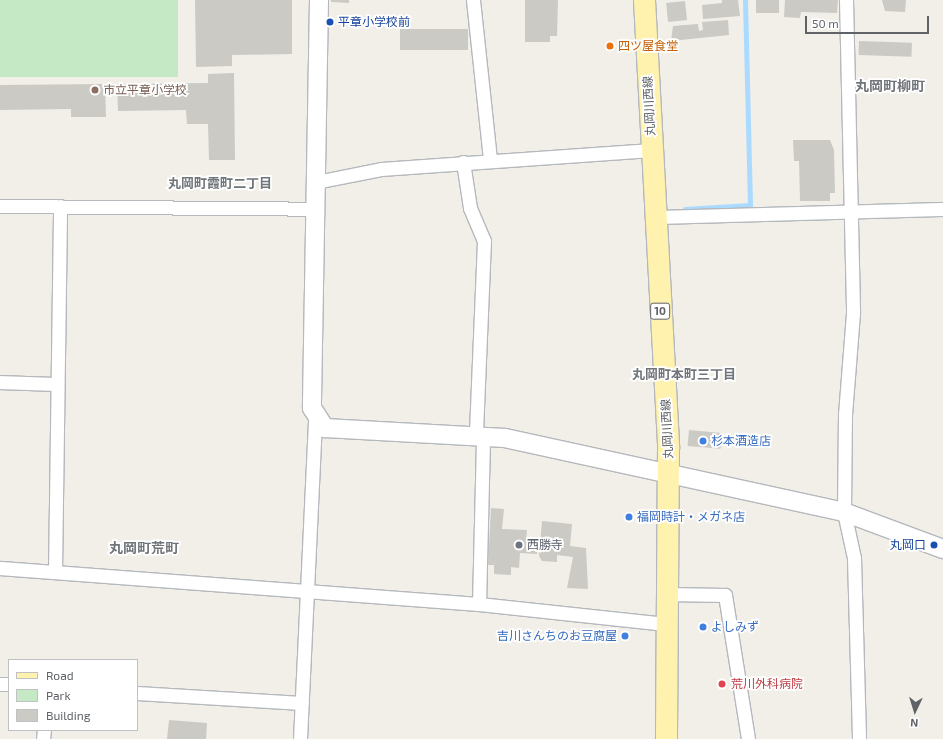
<!DOCTYPE html>
<meta charset="utf-8">
<style>
body{margin:0}
#map{position:relative;width:943px;height:739px;overflow:hidden;background:#f1efe8;font-family:"Exo 2","Noto Sans JP",sans-serif}
div>[style]{position:absolute}
.green>*{inset:0;background:#c5e8c5;transform-origin:0 0}
.stream>*{height:5px;margin:-2.5px;padding:0 2.5px;transform-origin:2.5px;border-radius:2.5px;background:#aadaff}
.building>*{inset:0;background:#cccac5;transform-origin:0 0}
.roads{filter:drop-shadow(1px 0 #b5b8bc) drop-shadow(-1px 0 #b5b8bc) drop-shadow(0 1px #b5b8bc) drop-shadow(0 -1px #b5b8bc)}
.street>*{height:13px;margin:-6.5px;padding:0 6.5px;transform-origin:6.5px;border-radius:6.5px;background:#fff}
.secondary>*{height:18px;margin:-9px;padding:0 9px;transform-origin:9px;border-radius:9px;background:#fff}
.primary>*{height:21px;margin:-10.5px;padding:0 10.5px;transform-origin:10.5px;border-radius:10.5px;background:#fff2af}
.dots>*{width:11px;height:11px;translate:-50% -50%;box-sizing:border-box;border:2px solid #fff;border-radius:50%}
span{translate:-50% -50%;white-space:nowrap;text-align:center;line-height:1.15;-webkit-text-stroke:3.5px #fff;paint-order:stroke}
.shield-label span{padding:1px 3px;background:#fff;border:1px solid;border-radius:3px;-webkit-text-stroke-width:0}
.shield-label{font-size:11px;color:#5f6368;font-weight:700}
.transit-label{font-size:12px;color:#164399}
.left{translate:0 -50%;text-align:left}
.right{translate:-100% -50%;text-align:right}
.food-label{font-size:12px;color:#c56008}
.education-label{font-size:12px;color:#785e54}
.street-label{font-size:12px;color:#5f6368}
.shop-label{font-size:12px;color:#366cbe}
.worship-label{font-size:12px;color:#5b616d}
.health-label{font-size:12px;color:#be3a42}
.neighbourhood-label{font-size:13px;color:#70757a;font-weight:700}
.quarter-label{font-size:14px;color:#70757a;font-weight:700}
.legend{position:absolute;left:8px;top:659px;width:130px;height:72px;box-sizing:border-box;background:#fff;border:1px solid #bfc1c3;margin:0;padding:5px 7px;list-style:none;font-size:12px;color:#5f6368}
.legend li{display:flex;align-items:center;gap:8px;height:20px}
.legend b{width:20px;border:1px solid #bfc1c3}
.north{position:absolute;left:895px;top:691px;width:40px;height:40px;-webkit-text-stroke:3px #fff;paint-order:stroke;rotate:184deg;font-size:11px;font-weight:700;line-height:16px;text-align:center;color:#5f6368}
.north::after{content:'';display:block;margin:auto;width:14px;height:18px;background:#5f6368;clip-path:polygon(50% 0,100% 100%,50% 72%,0 100%)}
.scale{position:absolute;left:805px;top:16px;width:124px;height:18px;box-sizing:border-box;border:2px solid #5f6368;border-top:0;padding-left:5px;font-size:12px;line-height:14px;white-space:nowrap;color:#5f6368;-webkit-text-stroke:3px #fff;paint-order:stroke}
</style>
<div id="map">
<div class="green">
<div style="left:0;top:0;width:178px;height:77px"></div>
</div>
<div class="stream">
<div style="left:685px;top:209px;width:65px;rotate:-3.5deg"></div>
<div style="left:750px;top:205px;width:205px;rotate:-91.4deg"></div>
</div>
<div class="building">
<div style="clip-path:polygon(195px 0,292px 0,292px 54px,232px 55px,232px 66px,196px 67px)"></div>
<div style="clip-path:polygon(331px 0,349px 0,349px 3px,331px 2px)"></div>
<div style="clip-path:polygon(525px 0,558px 0,557px 36px,550px 36px,550px 42px,525px 42px)"></div>
<div style="clip-path:polygon(722px 0,738px 0,740px 16px,703px 19px,702px 5px,722px 3px)"></div>
<div style="left:756px;top:0;width:23px;height:13px"></div>
<div style="clip-path:polygon(785px 0,838px 0,837px 13px,801px 12px,800px 18px,784px 17px)"></div>
<div style="clip-path:polygon(882px 0,906px 0,905px 12px,885px 11px)"></div>
<div style="left:685px;top:1px;width:19px;height:19px;rotate:84deg"></div>
<div style="clip-path:polygon(728px 20px,729px 35px,671px 41px,673px 26px,698px 24px,699px 31px,703px 30px,702px 22px)"></div>
<div style="left:400px;top:29px;width:68px;height:21px"></div>
<div style="left:859px;top:41px;width:53px;height:14px;rotate:2deg"></div>
<div style="clip-path:polygon(234px 73px,235px 160px,209px 160px,208px 124px,187px 124px,186px 110px,118px 111px,117px 84px,208px 83px,208px 74px)"></div>
<div style="clip-path:polygon(105px 84px,106px 117px,71px 117px,71px 109px,0 110px,0 85px)"></div>
<div style="clip-path:polygon(793px 140px,830px 140px,834px 150px,835px 193px,830px 193px,830px 201px,800px 201px,799px 161px,794px 161px)"></div>
<div style="left:689px;top:430px;width:33px;height:16px;rotate:5deg"></div>
<div style="clip-path:polygon(491px 508px,504px 509px,502px 529px,527px 530px,526px 541px,538px 542px,537px 554px,520px 553px,519px 568px,511px 567px,511px 575px,494px 574px,494px 565px,488px 565px)"></div>
<div style="clip-path:polygon(542px 521px,572px 524px,570px 546px,586px 548px,588px 589px,567px 588px,573px 557px,557px 555px,557px 562px,542px 561px,539px 556px)"></div>
<div style="clip-path:polygon(169px 720px,207px 723px,206px 739px,167px 739px)"></div>
</div>
<div class="roads">
<div class="street">
<div style="left:473px;top:0;width:160px;rotate:83.9deg"></div>
<div style="left:846px;top:0;width:313px;rotate:88.7deg"></div>
<div style="left:853px;top:313px;width:101px;rotate:94.5deg"></div>
<div style="left:845px;top:414px;width:98px;rotate:90.6deg"></div>
<div style="left:844px;top:512px;width:47px;rotate:77.7deg"></div>
<div style="left:854px;top:558px;width:181px;rotate:88.4deg"></div>
<div style="left:463px;top:162px;width:47px;rotate:81.3deg"></div>
<div style="left:470px;top:208px;width:36px;rotate:67deg"></div>
<div style="left:484px;top:241px;width:193px;rotate:92.4deg"></div>
<div style="left:316px;top:182px;width:66px;rotate:-11.3deg"></div>
<div style="left:381px;top:169px;width:271px;rotate:-4deg"></div>
<div style="left:0;top:206px;width:315px;rotate:0.5deg"></div>
<div style="left:655px;top:217px;width:288px;rotate:-1.6deg"></div>
<div style="left:0;top:382px;width:56px;rotate:2deg"></div>
<div style="left:0;top:568px;width:480px;rotate:4.3deg"></div>
<div style="left:479px;top:604px;width:188px;rotate:6.1deg"></div>
<div style="left:55px;top:572px;width:366px;rotate:-89.2deg"></div>
<div style="left:667px;top:594px;width:58px;rotate:1deg"></div>
<div style="left:725px;top:595px;width:146px;rotate:80.9deg"></div>
<div style="left:479px;top:604px;width:169px;rotate:-88.6deg"></div>
<div style="left:0;top:684px;width:9px"></div>
<div style="left:137px;top:693px;width:165px;rotate:3.5deg"></div>
<div style="left:43px;top:739px;width:9px;rotate:-84deg"></div>
<div style="left:300px;top:739px;width:321px;rotate:-87.3deg"></div>
</div>
<div class="secondary">
<div style="left:319px;top:0;width:408px;rotate:91deg"></div>
<div style="left:312px;top:408px;width:24px;rotate:57deg"></div>
<div style="left:325px;top:428px;width:180px;rotate:3.2deg"></div>
<div style="left:505px;top:438px;width:347px;rotate:12.3deg"></div>
<div style="left:844px;top:512px;width:106px;rotate:20.5deg"></div>
</div>
<div class="primary">
<div style="left:644px;top:0;width:449px;rotate:86.9deg"></div>
<div style="left:668px;top:448px;width:291px;rotate:90.4deg"></div>
</div>
</div>
<div class="dots">
<div style="left:330px;top:22px;background:#1a4fb4"></div>
<div style="left:610px;top:46px;background:#e8710a"></div>
<div style="left:95px;top:90px;background:#8d6e63"></div>
<div style="left:703px;top:441px;background:#3f7fe0"></div>
<div style="left:629px;top:517px;background:#3f7fe0"></div>
<div style="left:519px;top:545px;background:#6b7280"></div>
<div style="left:934px;top:545px;background:#1a4fb4"></div>
<div style="left:703px;top:627px;background:#3f7fe0"></div>
<div style="left:625px;top:636px;background:#3f7fe0"></div>
<div style="left:722px;top:684px;background:#e0444e"></div>
</div>
<div class="shield-label">
<span style="left:660px;top:311px">10</span>
</div>
<div class="transit-label">
<span class="left" style="left:338px;top:22px">平章小学校前</span>
<span class="right" style="left:926px;top:545px">丸岡口</span>
</div>
<div class="food-label">
<span class="left" style="left:618px;top:46px">四ツ屋食堂</span>
</div>
<div class="education-label">
<span class="left" style="left:103px;top:90px">市立平章小学校</span>
</div>
<div class="street-label">
<span style="left:649px;top:106px;rotate:-93deg">丸岡川西線</span>
<span style="left:667px;top:429px;rotate:-93deg">丸岡川西線</span>
</div>
<div class="shop-label">
<span class="left" style="left:711px;top:441px">杉本酒造店</span>
<span class="left" style="left:637px;top:517px">福岡時計・メガネ店</span>
<span class="left" style="left:711px;top:627px">よしみず</span>
<span class="right" style="left:617px;top:636px">吉川さんちのお豆腐屋</span>
</div>
<div class="worship-label">
<span class="left" style="left:527px;top:545px">西勝寺</span>
</div>
<div class="health-label">
<span class="left" style="left:731px;top:684px">荒川外科病院</span>
</div>
<div class="neighbourhood-label">
<span style="left:220px;top:183px">丸岡町霞町二丁目</span>
<span style="left:684px;top:374px">丸岡町本町三丁目</span>
</div>
<div class="quarter-label">
<span style="left:890px;top:86px">丸岡町柳町</span>
<span style="left:144px;top:548px">丸岡町荒町</span>
</div>
<ul class="legend">
<li><b style="height:5px;background:#fff2af"></b>Road</li>
<li><b style="height:11px;background:#c5e8c5"></b>Park</li>
<li><b style="height:11px;background:#cccac5"></b>Building</li>
</ul>
<div class="north">N</div>
<div class="scale">50 m</div>
</div>
